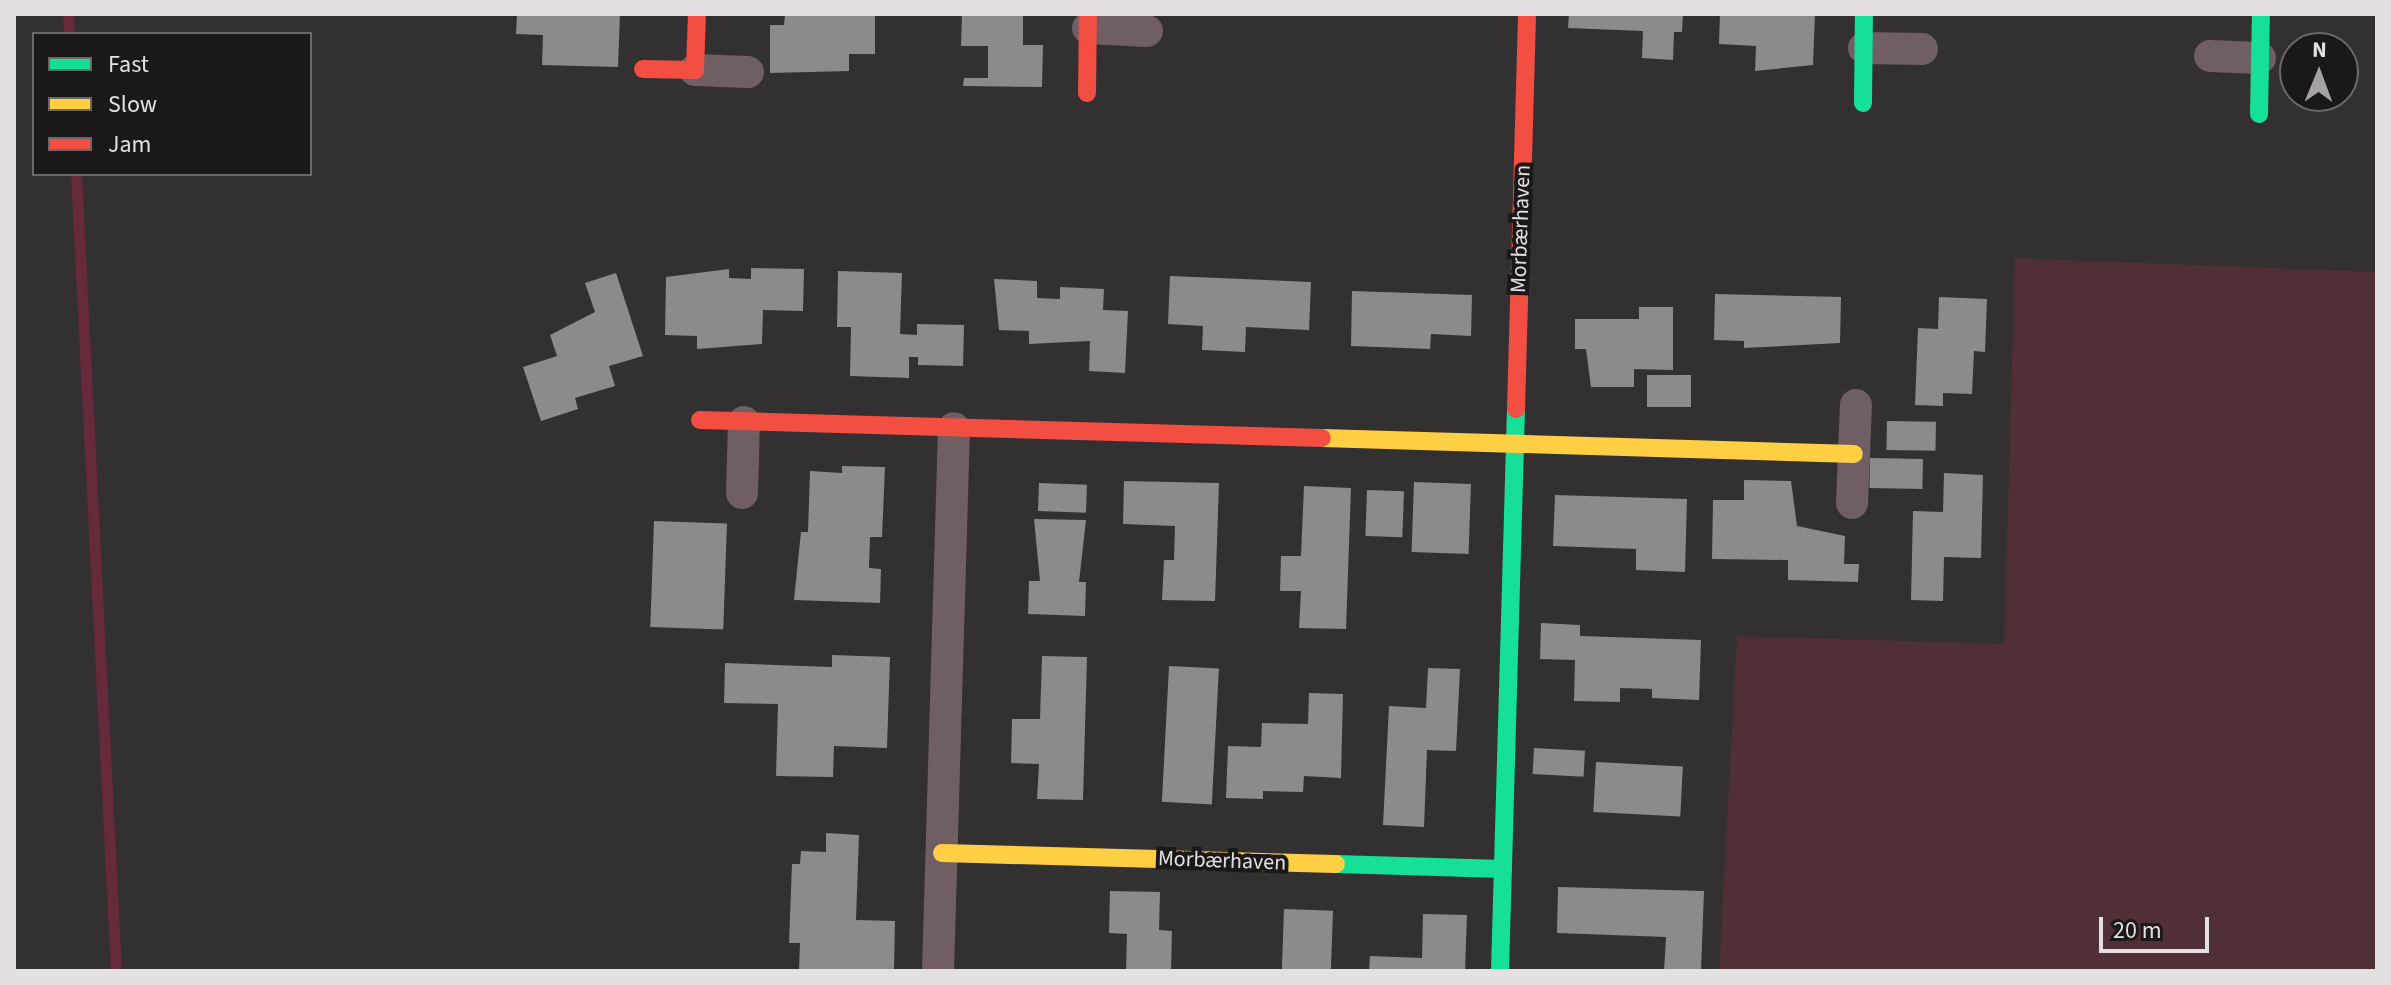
<!DOCTYPE html>
<meta charset="utf-8">
<style>
body{margin:0}
#map{position:relative;width:2391px;height:985px;overflow:hidden;background:#333031;font-family:"Source Sans 3",sans-serif}
div>[style]{position:absolute}
.green>*{inset:0;background:#512f37}
.stream>*{height:11px;margin:-5.5px;padding:0 5.5px;transform-origin:5.5px;border-radius:5.5px;background:#672a3a}
.building>*{inset:0;background:#8d8a8b;transform-origin:0 0}
.street>*{height:32px;margin:-16px;padding:0 16px;transform-origin:16px;border-radius:16px;background:#6f5f62}
.fast>*{height:18px;margin:-9px;padding:0 9px;transform-origin:9px;border-radius:9px;background:#16e098}
.slow>*{height:18px;margin:-9px;padding:0 9px;transform-origin:9px;border-radius:9px;background:#ffcf43}
.jam>*{height:18px;margin:-9px;padding:0 9px;transform-origin:9px;border-radius:9px;background:#f24e42}
span{translate:-50% -50%;white-space:nowrap;text-align:center;line-height:1.15;-webkit-text-stroke:8px #1a1818;paint-order:stroke}
.street-label{font-size:22px;color:#e4e0e1}
.frame{position:absolute;inset:0;border:16px solid #e4e0e1;pointer-events:none}
.legend{position:absolute;left:32px;top:32px;width:280px;height:144px;box-sizing:border-box;background:#1a1818;border:2px solid #6b6868;margin:0;padding:10px 14px;list-style:none;font-size:24px;color:#e4e0e1}
.legend li{display:flex;align-items:center;gap:16px;height:40px}
.legend b{width:40px;border:2px solid #6b6868}
.north{position:absolute;left:2279px;top:32px;width:80px;height:80px;box-sizing:border-box;background:#1a1818;border:2px solid #6b6868;border-radius:50%;rotate:1deg;font-size:22px;font-weight:700;line-height:32px;text-align:center;color:#e4e0e1}
.north::after{content:'';display:block;margin:auto;width:28px;height:36px;background:#a6a2a3;clip-path:polygon(50% 0,100% 100%,50% 72%,0 100%)}
.scale{position:absolute;left:2099px;top:917px;width:110px;height:36px;box-sizing:border-box;border:4px solid #e4e0e1;border-top:0;padding-left:10px;font-size:24px;line-height:28px;white-space:nowrap;color:#e4e0e1;-webkit-text-stroke:6px #1a1818;paint-order:stroke}
</style>
<div id="map">
<div class="green">
<div style="clip-path:polygon(2015px 258px,2377px 272px,2377px 971px,1719px 971px,1737px 636px,2004px 644px)"></div>
</div>
<div class="stream">
<div style="left:68px;top:14px;width:20px;rotate:87deg"></div>
<div style="left:76px;top:174px;width:798px;rotate:87.13deg"></div>
</div>
<div class="building">
<div style="clip-path:polygon(517px 14px,620px 14px,618px 67px,542px 65px,543px 35px,516px 34px)"></div>
<div style="clip-path:polygon(785px 14px,875px 14px,875px 54px,849px 54px,849px 71px,770px 73px,770px 25px,784px 25px)"></div>
<div style="clip-path:polygon(962px 14px,1023px 14px,1023px 45px,1043px 45px,1042px 87px,963px 86px,964px 78px,988px 78px,988px 46px,961px 46px)"></div>
<div style="clip-path:polygon(1569px 14px,1683px 14px,1682px 32px,1674px 32px,1673px 60px,1642px 58px,1643px 31px,1568px 28px)"></div>
<div style="clip-path:polygon(1720px 14px,1815px 14px,1813px 65px,1755px 71px,1756px 46px,1719px 44px)"></div>
<div style="clip-path:polygon(751px 268px,804px 269px,803px 311px,763px 310px,762px 344px,697px 349px,697px 336px,665px 335px,666px 277px,729px 269px,729px 278px,751px 279px)"></div>
<div style="clip-path:polygon(838px 271px,902px 273px,900px 334px,917px 335px,917px 324px,964px 325px,963px 366px,918px 365px,918px 357px,909px 357px,909px 378px,850px 376px,851px 327px,837px 327px)"></div>
<div style="clip-path:polygon(616px 273px,643px 356px,609px 366px,615px 386px,575px 398px,578px 409px,541px 421px,523px 367px,557px 356px,550px 335px,595px 312px,585px 283px)"></div>
<div style="clip-path:polygon(1170px 276px,1311px 282px,1309px 330px,1246px 327px,1245px 352px,1202px 350px,1203px 326px,1168px 324px)"></div>
<div style="clip-path:polygon(994px 279px,1037px 281px,1037px 298px,1060px 299px,1060px 287px,1104px 289px,1103px 310px,1128px 311px,1125px 373px,1089px 371px,1090px 341px,1029px 344px,1029px 331px,999px 330px)"></div>
<div style="clip-path:polygon(1352px 291px,1472px 295px,1471px 336px,1431px 334px,1430px 349px,1351px 346px)"></div>
<div style="clip-path:polygon(1715px 294px,1841px 297px,1840px 343px,1744px 348px,1744px 341px,1714px 340px)"></div>
<div style="clip-path:polygon(1939px 297px,1987px 299px,1985px 352px,1974px 351px,1972px 394px,1943px 393px,1943px 406px,1915px 405px,1918px 328px,1938px 329px)"></div>
<div style="clip-path:polygon(1639px 307px,1673px 307px,1673px 370px,1634px 369px,1634px 387px,1591px 387px,1586px 349px,1575px 349px,1575px 319px,1639px 319px)"></div>
<div style="left:1647px;top:375px;width:44px;height:32px"></div>
<div style="left:1887px;top:421px;width:49px;height:29px;rotate:1deg"></div>
<div style="left:1870px;top:458px;width:53px;height:30px;rotate:1deg"></div>
<div style="clip-path:polygon(842px 466px,885px 467px,882px 537px,870px 537px,869px 568px,881px 569px,880px 603px,794px 600px,801px 532px,808px 532px,810px 471px,842px 473px)"></div>
<div style="clip-path:polygon(1944px 473px,1983px 475px,1981px 558px,1944px 557px,1943px 601px,1911px 600px,1913px 511px,1943px 512px)"></div>
<div style="clip-path:polygon(1744px 480px,1791px 481px,1797px 526px,1845px 536px,1844px 564px,1859px 564px,1858px 582px,1788px 580px,1788px 560px,1712px 559px,1713px 500px,1744px 500px)"></div>
<div style="clip-path:polygon(1124px 481px,1219px 483px,1215px 601px,1162px 600px,1164px 560px,1174px 560px,1175px 526px,1123px 524px)"></div>
<div style="left:1414px;top:482px;width:57px;height:70px;rotate:2deg"></div>
<div style="left:1039px;top:483px;width:48px;height:28px;rotate:2deg"></div>
<div style="clip-path:polygon(1304px 486px,1351px 488px,1346px 629px,1299px 628px,1301px 591px,1280px 591px,1281px 556px,1301px 556px)"></div>
<div style="left:1367px;top:490px;width:37px;height:46px;rotate:2deg"></div>
<div style="clip-path:polygon(1555px 495px,1687px 499px,1685px 572px,1636px 570px,1636px 549px,1553px 546px)"></div>
<div style="clip-path:polygon(1034px 519px,1086px 520px,1079px 582px,1086px 582px,1085px 616px,1028px 614px,1029px 581px,1040px 581px)"></div>
<div style="left:654px;top:521px;width:73px;height:106px;rotate:2deg"></div>
<div style="clip-path:polygon(1541px 623px,1580px 625px,1580px 636px,1701px 640px,1699px 700px,1652px 698px,1652px 689px,1620px 688px,1620px 702px,1574px 701px,1575px 660px,1540px 659px)"></div>
<div style="clip-path:polygon(832px 655px,890px 657px,887px 748px,834px 746px,833px 777px,776px 776px,778px 704px,724px 703px,725px 663px,832px 667px)"></div>
<div style="clip-path:polygon(1042px 656px,1087px 657px,1083px 800px,1037px 799px,1039px 764px,1011px 763px,1012px 719px,1040px 719px)"></div>
<div style="left:1169px;top:666px;width:50px;height:136px;rotate:3deg"></div>
<div style="clip-path:polygon(1428px 668px,1460px 669px,1456px 751px,1427px 750px,1424px 827px,1383px 825px,1389px 706px,1426px 708px)"></div>
<div style="clip-path:polygon(1309px 693px,1343px 694px,1341px 778px,1304px 776px,1303px 792px,1263px 791px,1263px 799px,1226px 798px,1228px 746px,1261px 747px,1262px 723px,1308px 724px)"></div>
<div style="left:1534px;top:748px;width:51px;height:26px;rotate:3deg"></div>
<div style="left:1596px;top:762px;width:87px;height:50px;rotate:3deg"></div>
<div style="clip-path:polygon(826px 833px,859px 835px,856px 920px,895px 921px,894px 971px,799px 971px,800px 943px,789px 943px,792px 864px,800px 864px,801px 851px,826px 852px)"></div>
<div style="clip-path:polygon(1558px 887px,1704px 891px,1701px 971px,1664px 971px,1666px 937px,1557px 933px)"></div>
<div style="clip-path:polygon(1110px 891px,1160px 892px,1159px 930px,1172px 931px,1171px 971px,1126px 971px,1127px 934px,1109px 933px)"></div>
<div style="left:1284px;top:909px;width:49px;height:62px;rotate:2deg"></div>
<div style="clip-path:polygon(1423px 914px,1467px 915px,1465px 971px,1369px 971px,1370px 956px,1422px 958px)"></div>
</div>
<div class="street">
<div style="left:1088px;top:28px;width:59px;rotate:2.9deg"></div>
<div style="left:1864px;top:48px;width:58px;rotate:1deg"></div>
<div style="left:2210px;top:56px;width:50px;rotate:2.3deg"></div>
<div style="left:695px;top:70px;width:53px;rotate:2.2deg"></div>
<div style="left:742px;top:493px;width:71px;rotate:-88.4deg"></div>
<div style="left:1852px;top:503px;width:98px;rotate:-87.7deg"></div>
<div style="left:938px;top:971px;width:543px;rotate:-88.31deg"></div>
</div>
<div class="fast">
<div style="left:1863px;top:103px;width:89px;rotate:-89.4deg"></div>
<div style="left:2259px;top:114px;width:100px;rotate:-88.9deg"></div>
<div style="left:1336px;top:864px;width:167px;rotate:1.7deg"></div>
<div style="left:1500px;top:971px;width:562px;rotate:-88.37deg"></div>
</div>
<div class="slow">
<div style="left:1322px;top:438px;width:532px;rotate:1.72deg"></div>
<div style="left:942px;top:853px;width:394px;rotate:1.6deg"></div>
</div>
<div class="jam">
<div style="left:643px;top:69px;width:52px;rotate:1.1deg"></div>
<div style="left:695px;top:70px;width:56px;rotate:-88deg"></div>
<div style="left:1087px;top:93px;width:79px;rotate:-89.3deg"></div>
<div style="left:1516px;top:409px;width:395px;rotate:-88.4deg"></div>
<div style="left:700px;top:420px;width:622px;rotate:1.66deg"></div>
</div>
<div class="street-label">
<span style="left:1521px;top:229px;rotate:-88deg">Morbærhaven</span>
<span style="left:1222px;top:861px;rotate:2deg">Morbærhaven</span>
</div>
<div class="frame"></div>
<ul class="legend">
<li><b style="height:10px;background:#16e098"></b>Fast</li>
<li><b style="height:10px;background:#ffcf43"></b>Slow</li>
<li><b style="height:10px;background:#f24e42"></b>Jam</li>
</ul>
<div class="north">N</div>
<div class="scale">20 m</div>
</div>
